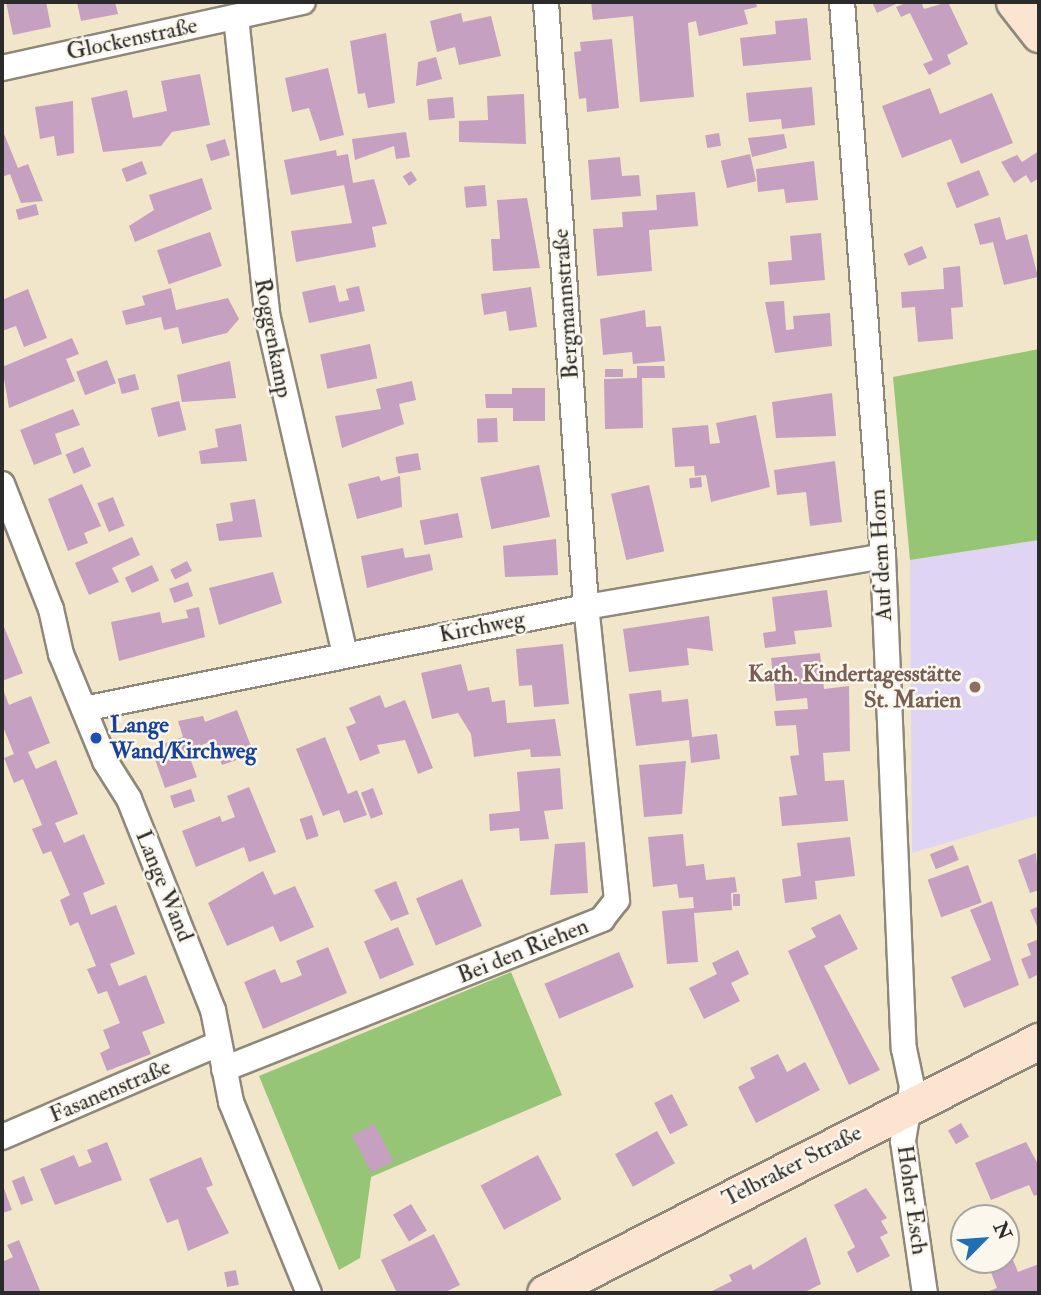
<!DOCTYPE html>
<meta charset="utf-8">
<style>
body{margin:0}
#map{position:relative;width:1041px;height:1295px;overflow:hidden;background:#f1e6ca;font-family:"IM FELL Double Pica",serif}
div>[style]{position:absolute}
.built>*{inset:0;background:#e0d4f4}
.green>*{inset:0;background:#95c575}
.building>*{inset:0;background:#c5a0c0;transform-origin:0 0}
.roads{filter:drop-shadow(2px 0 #8e887a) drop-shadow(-2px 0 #8e887a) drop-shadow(0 2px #8e887a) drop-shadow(0 -2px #8e887a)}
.street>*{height:24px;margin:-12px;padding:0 12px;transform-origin:12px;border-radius:12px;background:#fff}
.secondary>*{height:35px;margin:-17.5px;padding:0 17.5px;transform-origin:17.5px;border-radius:17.5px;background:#fce5d0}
.dots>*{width:19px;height:19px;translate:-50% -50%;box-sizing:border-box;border:4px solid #fbf7ec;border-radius:50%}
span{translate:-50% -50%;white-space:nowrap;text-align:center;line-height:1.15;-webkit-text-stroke:5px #fbf7ec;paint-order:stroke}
.street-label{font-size:23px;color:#2b2b2b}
.education-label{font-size:23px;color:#785e54;font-weight:700}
.right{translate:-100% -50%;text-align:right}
.transit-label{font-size:23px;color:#164399;font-weight:700}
.left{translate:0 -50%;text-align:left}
.frame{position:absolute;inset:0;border:4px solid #2b2b2b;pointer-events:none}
.north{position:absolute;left:950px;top:1204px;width:70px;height:70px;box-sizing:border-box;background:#fbf7ec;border:2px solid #a8a59f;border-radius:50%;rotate:65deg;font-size:19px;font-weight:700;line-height:28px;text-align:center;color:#2b2b2b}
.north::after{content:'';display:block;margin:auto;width:24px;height:32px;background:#1f6fb2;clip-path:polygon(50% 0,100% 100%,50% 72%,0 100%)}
</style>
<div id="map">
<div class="built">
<div style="clip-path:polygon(1039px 540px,1039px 815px,912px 853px,910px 560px)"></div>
</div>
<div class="green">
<div style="clip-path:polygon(1039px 349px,1039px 540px,910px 560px,893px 377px)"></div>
<div style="clip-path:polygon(511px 972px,562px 1095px,371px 1177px,360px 1258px,339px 1270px,259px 1076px)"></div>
</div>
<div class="building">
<div style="clip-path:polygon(6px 2px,46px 2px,51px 27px,13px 35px)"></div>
<div style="clip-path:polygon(77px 2px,115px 2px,118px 14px,81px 21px)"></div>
<div style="clip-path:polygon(591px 2px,756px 2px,757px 7px,744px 10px,748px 24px,699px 36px,696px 21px,688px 23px,694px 97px,640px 102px,633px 16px,593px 20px)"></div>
<div style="clip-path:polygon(872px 2px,900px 2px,877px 13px)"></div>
<div style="clip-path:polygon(908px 2px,921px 2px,924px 9px,948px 2px,968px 44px,947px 55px,951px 64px,929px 75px,923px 64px,933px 60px,910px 13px,901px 17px,896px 7px)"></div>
<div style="clip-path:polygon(461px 13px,463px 22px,491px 16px,501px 56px,459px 65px,455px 47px,437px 52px,430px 21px)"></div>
<div style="clip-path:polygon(807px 18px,811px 60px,743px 66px,740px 38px,776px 34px,775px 21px)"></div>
<div style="clip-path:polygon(386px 33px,395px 103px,368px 108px,365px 93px,358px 94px,350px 41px)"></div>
<div style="clip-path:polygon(612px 39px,619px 108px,587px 112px,586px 98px,579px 99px,574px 52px,581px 51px,580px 42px)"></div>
<div style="clip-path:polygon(436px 57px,442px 79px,416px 86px,418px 62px)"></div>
<div style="clip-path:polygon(328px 68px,344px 135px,320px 141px,309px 108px,292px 112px,285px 78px)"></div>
<div style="clip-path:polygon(200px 74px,210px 125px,172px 132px,161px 146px,103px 152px,91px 98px,127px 90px,133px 118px,167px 111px,161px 81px)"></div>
<div style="clip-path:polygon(812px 87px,815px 125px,782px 129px,781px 119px,749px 122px,746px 93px)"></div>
<div style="clip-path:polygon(930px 88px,940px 114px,992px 93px,1013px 143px,961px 164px,951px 139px,902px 158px,882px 106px)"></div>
<div style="clip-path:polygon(524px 94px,526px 144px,459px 142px,459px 121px,488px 120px,487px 96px)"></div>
<div style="left:453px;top:97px;width:21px;height:26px;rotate:85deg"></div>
<div style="clip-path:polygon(73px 101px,74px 153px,57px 156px,54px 136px,40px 139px,35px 107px)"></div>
<div style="clip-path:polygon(2px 129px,18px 168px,28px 164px,43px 201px,21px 203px,10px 174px,2px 177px)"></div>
<div style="clip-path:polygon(406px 132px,410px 157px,396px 159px,394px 146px,355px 160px,352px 139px)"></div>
<div style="left:719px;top:133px;width:13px;height:14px;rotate:81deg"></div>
<div style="clip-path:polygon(784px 134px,787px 148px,752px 157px,748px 138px)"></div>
<div style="left:225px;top:139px;width:17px;height:20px;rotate:73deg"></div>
<div style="clip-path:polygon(336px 150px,337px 156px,348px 154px,353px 183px,374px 179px,387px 224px,372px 227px,376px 247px,296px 262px,291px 231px,352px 223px,344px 185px,291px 195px,284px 160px)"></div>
<div style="clip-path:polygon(1039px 151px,1039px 178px,1031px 183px,1026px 175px,1014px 183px,1001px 162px,1017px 155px,1022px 162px)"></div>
<div style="left:750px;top:154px;width:28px;height:30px;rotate:77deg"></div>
<div style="clip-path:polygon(620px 157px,622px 176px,639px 175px,641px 196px,591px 200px,588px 160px)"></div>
<div style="left:142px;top:161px;width:14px;height:22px;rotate:69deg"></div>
<div style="clip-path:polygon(814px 161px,818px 200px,786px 203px,784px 189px,758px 192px,756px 169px)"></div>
<div style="left:979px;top:170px;width:27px;height:35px;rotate:68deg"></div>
<div style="left:411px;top:171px;width:11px;height:10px;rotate:56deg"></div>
<div style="clip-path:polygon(202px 178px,212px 209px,135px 242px,129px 226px,154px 210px,149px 195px)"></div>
<div style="left:485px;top:185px;width:21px;height:21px;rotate:85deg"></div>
<div style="clip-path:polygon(695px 192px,698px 226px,649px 230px,652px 271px,597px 276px,593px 229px,623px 227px,622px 212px,657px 210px,656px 195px)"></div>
<div style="clip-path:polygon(527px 198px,540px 268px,493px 271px,491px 239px,500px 239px,497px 200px)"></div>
<div style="left:36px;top:204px;width:11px;height:21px;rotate:75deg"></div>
<div style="clip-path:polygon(1000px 217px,1006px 240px,1027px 234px,1038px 277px,1004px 285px,993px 242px,980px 245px,974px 224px)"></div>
<div style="left:210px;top:232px;width:36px;height:56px;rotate:71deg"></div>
<div style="clip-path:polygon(821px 233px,825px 280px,770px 285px,768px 262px,792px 260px,790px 236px)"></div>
<div style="left:922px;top:246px;width:13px;height:20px;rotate:67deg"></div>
<div style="clip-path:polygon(960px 266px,963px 307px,951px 308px,953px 339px,918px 342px,915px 307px,902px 308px,901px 292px,944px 289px,943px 268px)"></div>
<div style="clip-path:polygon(335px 285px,339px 302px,349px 300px,346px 289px,359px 286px,365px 311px,309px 323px,302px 292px)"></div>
<div style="clip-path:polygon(531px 287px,537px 327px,509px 331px,506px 311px,484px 315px,481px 294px)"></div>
<div style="clip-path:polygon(171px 288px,176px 310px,228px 298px,239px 319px,227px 333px,182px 344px,178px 327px,164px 330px,161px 317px,126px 325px,122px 311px,145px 305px,142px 296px)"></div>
<div style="clip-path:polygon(28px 289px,47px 338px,24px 347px,16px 326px,2px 331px,2px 300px)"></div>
<div style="clip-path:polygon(784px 301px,786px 330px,794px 329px,793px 316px,830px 313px,832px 346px,775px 353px,765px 302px)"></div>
<div style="clip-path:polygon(645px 310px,646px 327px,661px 326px,665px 361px,633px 364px,632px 352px,603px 355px,600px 319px)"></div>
<div style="clip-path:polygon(72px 338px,79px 354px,66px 359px,75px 381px,9px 408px,2px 367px)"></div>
<div style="left:370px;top:344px;width:35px;height:51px;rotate:78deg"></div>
<div style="left:107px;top:360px;width:25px;height:33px;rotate:69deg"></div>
<div style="clip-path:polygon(230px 361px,236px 398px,182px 402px,177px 375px)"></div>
<div style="clip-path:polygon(637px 366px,664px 366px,665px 378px,642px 378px,643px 428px,605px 429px,604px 379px,637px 378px)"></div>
<div style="left:623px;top:369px;width:8px;height:18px;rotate:90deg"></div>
<div style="left:135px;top:374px;width:16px;height:18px;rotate:75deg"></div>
<div style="clip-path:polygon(412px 381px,416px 400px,399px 404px,404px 424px,342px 448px,335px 416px,381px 409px,376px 389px)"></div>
<div style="clip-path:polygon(512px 388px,545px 388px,545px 421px,513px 421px,513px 408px,486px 408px,485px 394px,512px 394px)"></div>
<div style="clip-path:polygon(832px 393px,836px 436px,776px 438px,772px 402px)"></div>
<div style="left:179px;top:401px;width:30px;height:29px;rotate:76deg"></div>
<div style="clip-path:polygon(73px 409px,80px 425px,55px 434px,62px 454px,34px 465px,20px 430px)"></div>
<div style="clip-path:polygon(756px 415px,770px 487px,711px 502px,706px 475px,695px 476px,694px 466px,675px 467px,672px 428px,708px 425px,710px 444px,720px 443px,716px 423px)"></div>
<div style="left:497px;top:418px;width:24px;height:20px;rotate:88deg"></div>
<div style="clip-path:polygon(241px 424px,247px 461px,201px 464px,199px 451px,218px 447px,215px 429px)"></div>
<div style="left:83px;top:447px;width:21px;height:19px;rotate:67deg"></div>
<div style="left:418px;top:453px;width:17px;height:23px;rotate:80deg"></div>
<div style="clip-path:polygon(835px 461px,842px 522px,810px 526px,806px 492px,777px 495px,774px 470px)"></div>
<div style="left:539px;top:465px;width:53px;height:60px;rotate:78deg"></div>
<div style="clip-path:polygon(379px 476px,381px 481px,400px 476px,402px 507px,357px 519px,348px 484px)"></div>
<div style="left:701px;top:477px;width:10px;height:12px;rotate:84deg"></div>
<div style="clip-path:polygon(82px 484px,101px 526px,84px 533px,88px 543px,68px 551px,48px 499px)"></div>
<div style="left:649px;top:485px;width:68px;height:39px;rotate:77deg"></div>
<div style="left:113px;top:497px;width:31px;height:17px;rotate:68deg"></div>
<div style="clip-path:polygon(255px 499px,262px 537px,219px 541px,216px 524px,233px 521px,230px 503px)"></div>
<div style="left:458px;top:513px;width:25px;height:39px;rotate:79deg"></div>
<div style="clip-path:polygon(132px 537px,140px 555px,112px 568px,119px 582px,89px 595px,75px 563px)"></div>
<div style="clip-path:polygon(556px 539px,558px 575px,505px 577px,503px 546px)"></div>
<div style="clip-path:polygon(403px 548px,405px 558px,430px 554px,433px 570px,367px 588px,361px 556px)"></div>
<div style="left:187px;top:561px;width:11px;height:19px;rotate:63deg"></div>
<div style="left:152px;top:565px;width:17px;height:30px;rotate:65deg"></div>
<div style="clip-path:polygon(273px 572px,282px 603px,219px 625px,209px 588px)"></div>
<div style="left:188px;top:582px;width:15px;height:20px;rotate:70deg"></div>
<div style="clip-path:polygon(827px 590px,832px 627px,794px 631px,796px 644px,765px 648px,763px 633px,776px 631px,772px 597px)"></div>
<div style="clip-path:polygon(199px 607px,205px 637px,119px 661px,111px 622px,160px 612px,162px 623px,188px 618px,186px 610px)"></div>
<div style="clip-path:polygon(709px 616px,713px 651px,687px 648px,689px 665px,629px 672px,623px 629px)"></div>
<div style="clip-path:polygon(4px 627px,23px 673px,2px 681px,2px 628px)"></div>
<div style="clip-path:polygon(563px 644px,569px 704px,534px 707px,532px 685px,519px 686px,516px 649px)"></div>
<div style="clip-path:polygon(820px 653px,824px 689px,849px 686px,850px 751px,823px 753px,825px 781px,844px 780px,848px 821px,782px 826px,779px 797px,797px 795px,790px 756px,799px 755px,796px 725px,776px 726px,774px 711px,808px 709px,807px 698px,776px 701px,771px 658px)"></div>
<div style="clip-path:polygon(461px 664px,468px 691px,489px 687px,492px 702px,505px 700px,507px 723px,555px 719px,561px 756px,531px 757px,530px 749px,474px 757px,471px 734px,458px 713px,432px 719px,421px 673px)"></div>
<div style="clip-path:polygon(2px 687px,9px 705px,31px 696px,50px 743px,28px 752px,36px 769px,56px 760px,78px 814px,55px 823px,64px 843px,84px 834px,105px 884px,83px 893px,91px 915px,116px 905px,135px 954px,110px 964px,119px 986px,146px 975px,165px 1023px,142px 1032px,151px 1054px,107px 1071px,100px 1053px,110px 1048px,103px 1030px,120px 1023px,107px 991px,98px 994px,87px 969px,96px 966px,78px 922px,70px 926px,60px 900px,70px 895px,51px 851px,43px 854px,32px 829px,42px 825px,23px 779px,14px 783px,4px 758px,14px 754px,2px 724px)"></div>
<div style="clip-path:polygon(661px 690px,662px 702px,688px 699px,692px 737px,717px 734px,720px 759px,691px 763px,689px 740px,636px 746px,629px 694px)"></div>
<div style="clip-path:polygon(380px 695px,385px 708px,405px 700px,433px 768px,418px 774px,405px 740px,377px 745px,380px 753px,360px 761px,346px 727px,356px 723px,349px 708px)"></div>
<div style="clip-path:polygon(237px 710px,254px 754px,222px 765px,213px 741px,187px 750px,197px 777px,165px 788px,151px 748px,183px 737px,178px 721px,203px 716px,205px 722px)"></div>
<div style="clip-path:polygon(325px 737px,348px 794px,357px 790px,367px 815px,344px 823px,339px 810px,323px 816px,296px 749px)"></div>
<div style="clip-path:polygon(686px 761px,682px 814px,644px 817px,639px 765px)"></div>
<div style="clip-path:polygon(560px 768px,563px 809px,544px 811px,549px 839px,520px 841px,519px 828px,490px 831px,489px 814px,520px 811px,517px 772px)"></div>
<div style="clip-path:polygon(249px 787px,276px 852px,249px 862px,244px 847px,196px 867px,182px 831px,220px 816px,222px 822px,235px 817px,227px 796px)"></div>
<div style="left:373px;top:788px;width:28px;height:13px;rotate:69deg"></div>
<div style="left:191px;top:789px;width:13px;height:22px;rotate:72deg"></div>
<div style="left:312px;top:815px;width:22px;height:13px;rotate:72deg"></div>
<div style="clip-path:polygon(683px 834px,686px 866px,704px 864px,706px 880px,735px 877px,737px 892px,731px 893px,732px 910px,694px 913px,698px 962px,667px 964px,662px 911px,694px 908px,693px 897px,679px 898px,677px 884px,653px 887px,648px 837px)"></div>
<div style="clip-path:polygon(850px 837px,855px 876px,815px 881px,817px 899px,785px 903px,782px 879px,801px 876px,797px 843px)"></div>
<div style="clip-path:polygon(585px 842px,588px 893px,550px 895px,555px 844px)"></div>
<div style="left:953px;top:845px;width:16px;height:25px;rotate:68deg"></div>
<div style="clip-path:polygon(1036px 853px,1039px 890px,1030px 893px,1018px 860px)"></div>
<div style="left:968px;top:865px;width:40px;height:43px;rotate:70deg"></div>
<div style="clip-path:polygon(263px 871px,274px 895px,295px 886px,314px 927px,280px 942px,273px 926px,227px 946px,208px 903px)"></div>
<div style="left:462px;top:879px;width:51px;height:50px;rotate:67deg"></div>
<div style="clip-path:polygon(396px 881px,409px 914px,391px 921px,374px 890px)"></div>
<div style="left:733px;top:894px;width:7px;height:12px"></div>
<div style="clip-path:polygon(992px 901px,1019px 985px,964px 1008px,951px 977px,991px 960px,970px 910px)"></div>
<div style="clip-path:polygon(1039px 906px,1039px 931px,1030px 910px)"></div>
<div style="clip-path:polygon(840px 914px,858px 949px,824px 966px,880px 1070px,849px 1085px,788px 951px,816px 937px,811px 928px)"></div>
<div style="left:398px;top:927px;width:41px;height:37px;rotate:67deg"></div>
<div style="clip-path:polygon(1039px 939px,1039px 974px,1029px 979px,1021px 959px,1031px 955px,1027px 944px)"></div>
<div style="clip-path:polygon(328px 947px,347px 993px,263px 1029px,244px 982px,275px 969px,281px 983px,293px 979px,302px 975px,296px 961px)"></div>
<div style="clip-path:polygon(738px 950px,749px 974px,731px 983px,740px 1001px,704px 1019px,689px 988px,717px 974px,712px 963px)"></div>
<div style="left:619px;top:952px;width:38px;height:81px;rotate:67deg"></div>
<div style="clip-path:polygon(778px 1054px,787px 1072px,805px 1062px,820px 1090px,756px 1123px,738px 1087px,755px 1078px,750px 1068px)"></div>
<div style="left:672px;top:1094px;width:35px;height:20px;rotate:63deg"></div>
<div style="left:961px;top:1123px;width:16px;height:15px;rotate:60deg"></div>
<div style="left:374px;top:1124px;width:42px;height:25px;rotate:62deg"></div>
<div style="left:657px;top:1131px;width:37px;height:48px;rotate:61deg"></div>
<div style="clip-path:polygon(107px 1142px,122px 1180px,55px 1205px,40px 1169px,74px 1155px,79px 1167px,92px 1162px,87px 1150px)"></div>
<div style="clip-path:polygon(1026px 1142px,1039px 1166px,1039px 1194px,1034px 1196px,1029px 1185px,991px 1200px,975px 1163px)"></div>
<div style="left:538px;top:1155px;width:50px;height:65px;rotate:62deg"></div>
<div style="clip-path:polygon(201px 1157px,213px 1185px,206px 1188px,229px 1233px,188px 1251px,178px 1219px,167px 1223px,149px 1179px)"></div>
<div style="left:24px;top:1176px;width:26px;height:13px;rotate:69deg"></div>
<div style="clip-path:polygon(2px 1183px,12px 1210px,2px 1213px,2px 1224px)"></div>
<div style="clip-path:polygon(866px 1188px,887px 1218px,881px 1221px,888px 1233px,880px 1237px,890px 1256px,857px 1273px,847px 1252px,855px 1247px,834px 1205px)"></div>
<div style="left:411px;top:1204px;width:31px;height:21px;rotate:59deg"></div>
<div style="clip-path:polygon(434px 1234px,460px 1285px,443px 1293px,397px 1293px,381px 1260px)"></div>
<div style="clip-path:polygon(806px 1237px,821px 1284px,803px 1293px,708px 1293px,732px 1281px,729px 1275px,751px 1264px,753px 1270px)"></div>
<div style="clip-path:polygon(19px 1240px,41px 1293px,4px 1293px,2px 1262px,13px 1257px,7px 1245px)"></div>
<div style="clip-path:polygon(1011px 1255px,1018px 1272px,1039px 1264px,1039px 1293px,984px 1293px,997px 1288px,990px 1270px)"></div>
<div style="left:236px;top:1270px;width:15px;height:12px;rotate:79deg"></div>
</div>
<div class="roads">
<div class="street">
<div style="left:842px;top:2px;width:556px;rotate:85.77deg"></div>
<div style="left:883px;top:556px;width:493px;rotate:87.6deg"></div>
<div style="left:904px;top:1049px;width:39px;rotate:78deg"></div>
<div style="left:912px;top:1087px;width:55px;rotate:99.5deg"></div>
<div style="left:903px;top:1141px;width:154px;rotate:81.8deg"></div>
<div style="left:236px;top:17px;width:299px;rotate:84deg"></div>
<div style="left:267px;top:314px;width:350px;rotate:77.1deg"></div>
<div style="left:2px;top:68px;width:308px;rotate:-12.4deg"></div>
<div style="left:2px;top:484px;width:134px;rotate:68.6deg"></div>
<div style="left:51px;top:609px;width:46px;rotate:77.5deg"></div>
<div style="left:61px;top:654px;width:116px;rotate:67.6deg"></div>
<div style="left:105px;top:761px;width:45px;rotate:57.7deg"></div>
<div style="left:129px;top:799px;width:227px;rotate:68.3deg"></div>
<div style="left:213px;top:1010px;width:94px;rotate:78.9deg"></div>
<div style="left:231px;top:1102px;width:206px;rotate:67.8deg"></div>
<div style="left:84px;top:709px;width:512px;rotate:-11.49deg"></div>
<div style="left:586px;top:607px;width:301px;rotate:-9.7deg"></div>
<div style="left:224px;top:1069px;width:407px;rotate:-21.6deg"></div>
<div style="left:602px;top:919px;width:24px;rotate:-52deg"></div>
<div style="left:617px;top:900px;width:295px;rotate:-96deg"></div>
<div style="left:586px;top:607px;width:606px;rotate:-93.78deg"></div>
<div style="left:2px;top:1137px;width:235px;rotate:-23.3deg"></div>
</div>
<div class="secondary">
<div style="left:1014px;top:2px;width:41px;rotate:52deg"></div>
<div style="left:545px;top:1293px;width:555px;rotate:-27.03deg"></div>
</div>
</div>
<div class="dots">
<div style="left:975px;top:687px;background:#8d6e63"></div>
<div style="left:96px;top:738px;background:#1a4fb4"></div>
</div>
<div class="street-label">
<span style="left:132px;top:39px;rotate:-12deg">Glockenstraße</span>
<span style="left:566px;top:304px;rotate:-94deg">Bergmannstraße</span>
<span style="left:273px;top:338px;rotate:79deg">Roggenkamp</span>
<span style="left:881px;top:555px;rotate:-93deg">Auf dem Horn</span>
<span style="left:482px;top:627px;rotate:-11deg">Kirchweg</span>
<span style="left:164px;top:886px;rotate:68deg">Lange Wand</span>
<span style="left:523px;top:951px;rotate:-22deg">Bei den Riehen</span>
<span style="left:110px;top:1091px;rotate:-23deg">Fasanenstraße</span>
<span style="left:792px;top:1166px;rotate:-27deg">Telbraker Straße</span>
<span style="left:912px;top:1200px;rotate:82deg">Hoher Esch</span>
</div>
<div class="education-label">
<span class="right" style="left:961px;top:687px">Kath. Kindertagesstätte<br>St. Marien</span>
</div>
<div class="transit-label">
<span class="left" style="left:110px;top:738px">Lange<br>Wand/Kirchweg</span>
</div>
<div class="frame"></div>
<div class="north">N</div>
</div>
